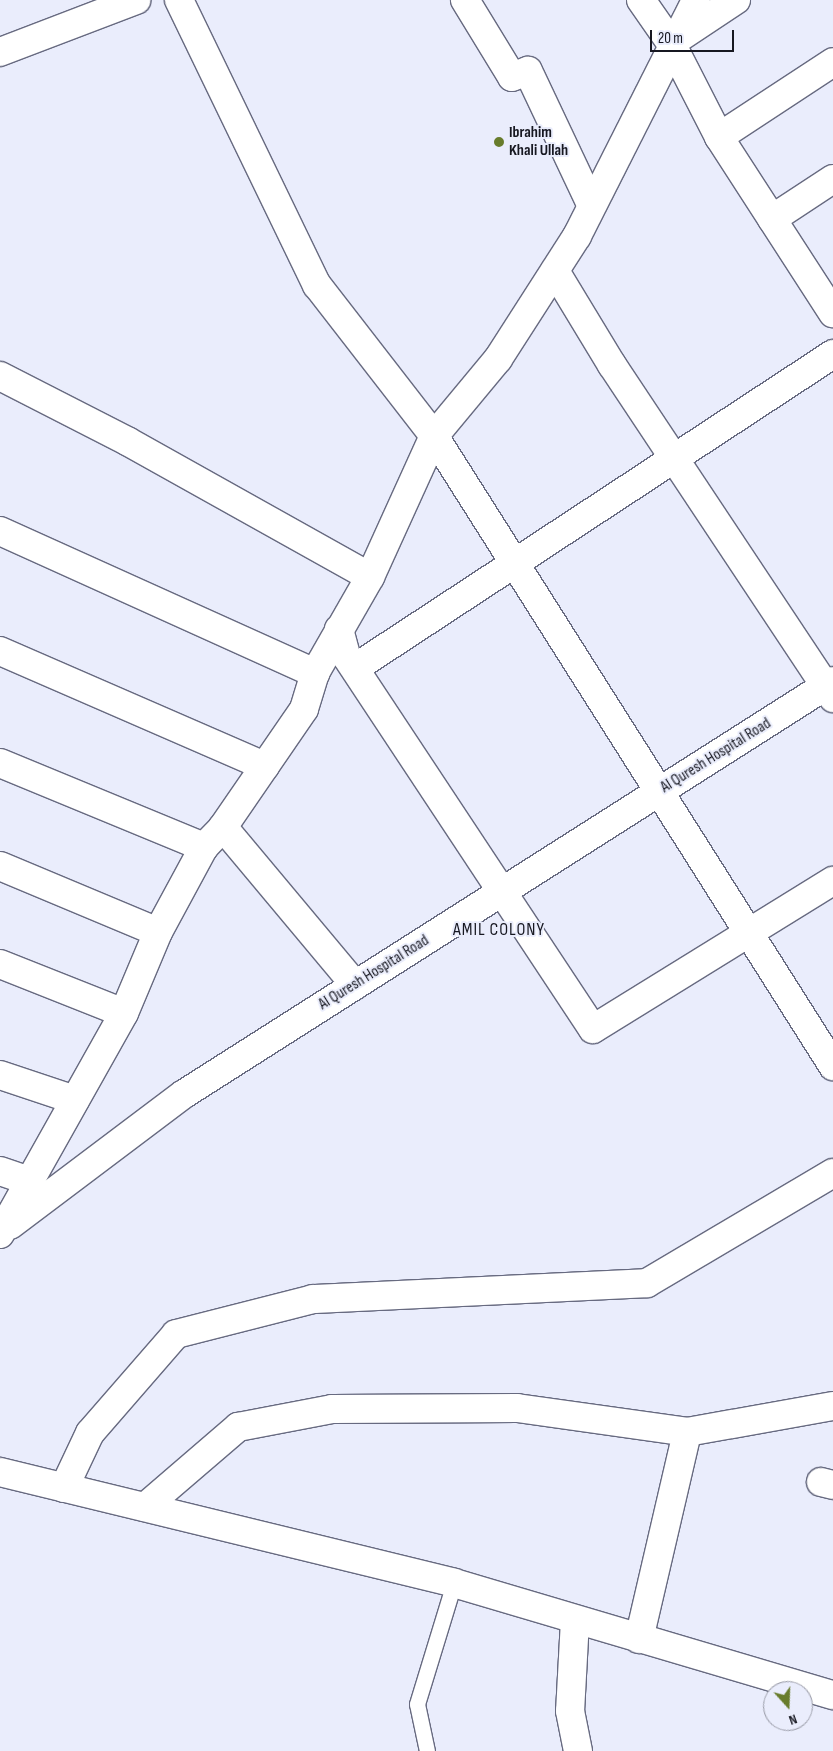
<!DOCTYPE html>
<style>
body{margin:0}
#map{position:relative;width:833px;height:1751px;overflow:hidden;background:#eaedfc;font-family:"Sofia Sans Condensed",sans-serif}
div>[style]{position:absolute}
.roads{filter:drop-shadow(1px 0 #676a80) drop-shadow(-1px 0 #676a80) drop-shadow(0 1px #676a80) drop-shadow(0 -1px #676a80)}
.lane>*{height:15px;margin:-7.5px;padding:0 7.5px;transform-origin:7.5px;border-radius:7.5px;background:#fff}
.street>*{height:28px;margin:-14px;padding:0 14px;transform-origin:14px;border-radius:14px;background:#fff}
.secondary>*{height:28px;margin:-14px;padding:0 14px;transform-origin:14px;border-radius:14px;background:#fff}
.dots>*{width:14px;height:14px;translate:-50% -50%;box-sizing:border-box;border:2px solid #eaedfc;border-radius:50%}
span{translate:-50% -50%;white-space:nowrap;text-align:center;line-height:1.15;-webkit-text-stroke:4px #eaedfc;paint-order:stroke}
.poi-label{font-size:16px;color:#171821;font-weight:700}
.left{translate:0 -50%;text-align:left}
.street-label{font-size:16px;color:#171821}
.neighbourhood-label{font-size:18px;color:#171821;letter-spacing:1px}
.north{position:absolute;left:763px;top:1681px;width:50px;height:50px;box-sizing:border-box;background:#eaedfc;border:1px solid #9698a4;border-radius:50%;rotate:160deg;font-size:14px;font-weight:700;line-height:20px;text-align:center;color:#171821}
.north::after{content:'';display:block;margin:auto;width:18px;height:22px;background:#687c2c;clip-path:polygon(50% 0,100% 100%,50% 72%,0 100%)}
.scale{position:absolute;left:650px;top:30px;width:84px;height:22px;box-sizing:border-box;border:2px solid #171821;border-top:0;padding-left:6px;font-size:15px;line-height:18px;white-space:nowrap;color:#171821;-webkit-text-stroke:4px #eaedfc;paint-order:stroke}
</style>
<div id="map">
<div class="roads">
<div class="lane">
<div style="left:427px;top:1751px;width:48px;rotate:-102deg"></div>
<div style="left:417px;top:1704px;width:127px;rotate:-73deg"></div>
</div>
<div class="street">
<div style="left:179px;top:0;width:317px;rotate:64.2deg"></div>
<div style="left:317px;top:285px;width:191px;rotate:52.2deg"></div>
<div style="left:434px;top:436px;width:746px;rotate:57.65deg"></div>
<div style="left:465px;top:0;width:90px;rotate:58.6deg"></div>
<div style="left:512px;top:77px;width:17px;rotate:-21deg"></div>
<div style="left:528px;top:71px;width:147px;rotate:64.7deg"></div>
<div style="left:641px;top:0;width:52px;rotate:55.1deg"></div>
<div style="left:671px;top:43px;width:78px;rotate:-33.5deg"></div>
<div style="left:0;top:52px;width:146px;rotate:-20.9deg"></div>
<div style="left:719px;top:137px;width:136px;rotate:-33.3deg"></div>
<div style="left:772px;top:219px;width:73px;rotate:-33.3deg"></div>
<div style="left:555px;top:271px;width:110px;rotate:58.8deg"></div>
<div style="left:612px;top:365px;width:400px;rotate:56.4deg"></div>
<div style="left:0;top:376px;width:143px;rotate:27.1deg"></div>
<div style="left:127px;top:441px;width:278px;rotate:29.2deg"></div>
<div style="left:0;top:531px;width:346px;rotate:24.3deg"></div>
<div style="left:339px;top:629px;width:28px;rotate:75deg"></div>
<div style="left:346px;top:656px;width:447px;rotate:56.5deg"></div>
<div style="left:593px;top:1029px;width:282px;rotate:-31.7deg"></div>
<div style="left:0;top:651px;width:289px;rotate:23.5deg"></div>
<div style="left:355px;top:668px;width:572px;rotate:-33.3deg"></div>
<div style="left:0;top:763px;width:221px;rotate:22.4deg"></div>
<div style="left:223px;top:827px;width:206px;rotate:50.1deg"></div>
<div style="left:0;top:866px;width:171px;rotate:22.7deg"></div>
<div style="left:0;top:964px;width:133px;rotate:21.6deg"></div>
<div style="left:0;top:1075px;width:79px;rotate:18.4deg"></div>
<div style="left:0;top:1171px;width:31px;rotate:19deg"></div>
<div style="left:821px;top:1482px;width:12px;rotate:14deg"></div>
<div style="left:64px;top:1488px;width:61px;rotate:-64.7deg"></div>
<div style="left:90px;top:1433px;width:131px;rotate:-49deg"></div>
<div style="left:176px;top:1334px;width:141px;rotate:-14.3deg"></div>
<div style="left:313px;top:1299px;width:334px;rotate:-2.7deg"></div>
<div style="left:647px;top:1283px;width:216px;rotate:-30.6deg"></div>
<div style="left:145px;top:1507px;width:123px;rotate:-40.7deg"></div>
<div style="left:238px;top:1427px;width:96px;rotate:-10.8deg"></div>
<div style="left:332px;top:1409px;width:185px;rotate:-0.3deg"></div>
<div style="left:517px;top:1408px;width:172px;rotate:8deg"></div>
<div style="left:687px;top:1432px;width:148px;rotate:-10.1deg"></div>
<div style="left:575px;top:1620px;width:91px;rotate:93.1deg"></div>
<div style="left:570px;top:1711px;width:41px;rotate:78.7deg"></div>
<div style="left:639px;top:1639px;width:212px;rotate:-76.9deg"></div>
</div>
<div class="secondary">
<div style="left:671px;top:43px;width:106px;rotate:62.9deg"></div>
<div style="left:719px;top:137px;width:210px;rotate:57.1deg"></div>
<div style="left:10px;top:1225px;width:218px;rotate:-37deg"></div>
<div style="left:184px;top:1094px;width:769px;rotate:-32.47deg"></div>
<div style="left:0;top:1234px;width:253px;rotate:-60.7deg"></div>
<div style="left:124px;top:1013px;width:88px;rotate:-67.2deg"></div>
<div style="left:158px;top:932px;width:97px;rotate:-61.6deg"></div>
<div style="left:204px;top:847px;width:28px;rotate:-46deg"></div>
<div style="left:223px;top:827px;width:143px;rotate:-55.5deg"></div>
<div style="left:304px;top:709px;width:38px;rotate:-73deg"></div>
<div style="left:315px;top:673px;width:111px;rotate:-60.2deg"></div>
<div style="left:370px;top:577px;width:155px;rotate:-65.6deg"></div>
<div style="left:434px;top:436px;width:100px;rotate:-50.3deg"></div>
<div style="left:498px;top:359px;width:146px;rotate:-57.3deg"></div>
<div style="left:577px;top:236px;width:264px;rotate:-63.2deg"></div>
<div style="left:0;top:1472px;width:467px;rotate:13.7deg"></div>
<div style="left:454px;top:1583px;width:395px;rotate:16.5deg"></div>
</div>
</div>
<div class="dots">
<div style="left:499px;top:142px;background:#687c2c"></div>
</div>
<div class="poi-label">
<span class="left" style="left:509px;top:142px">Ibrahim<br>Khali Ullah</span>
</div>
<div class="street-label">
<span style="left:716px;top:756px;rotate:-32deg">Al Quresh Hospital Road</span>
<span style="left:374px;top:973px;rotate:-32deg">Al Quresh Hospital Road</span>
</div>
<div class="neighbourhood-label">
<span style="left:499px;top:930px">AMIL COLONY</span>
</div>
<div class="north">N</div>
<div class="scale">20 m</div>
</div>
